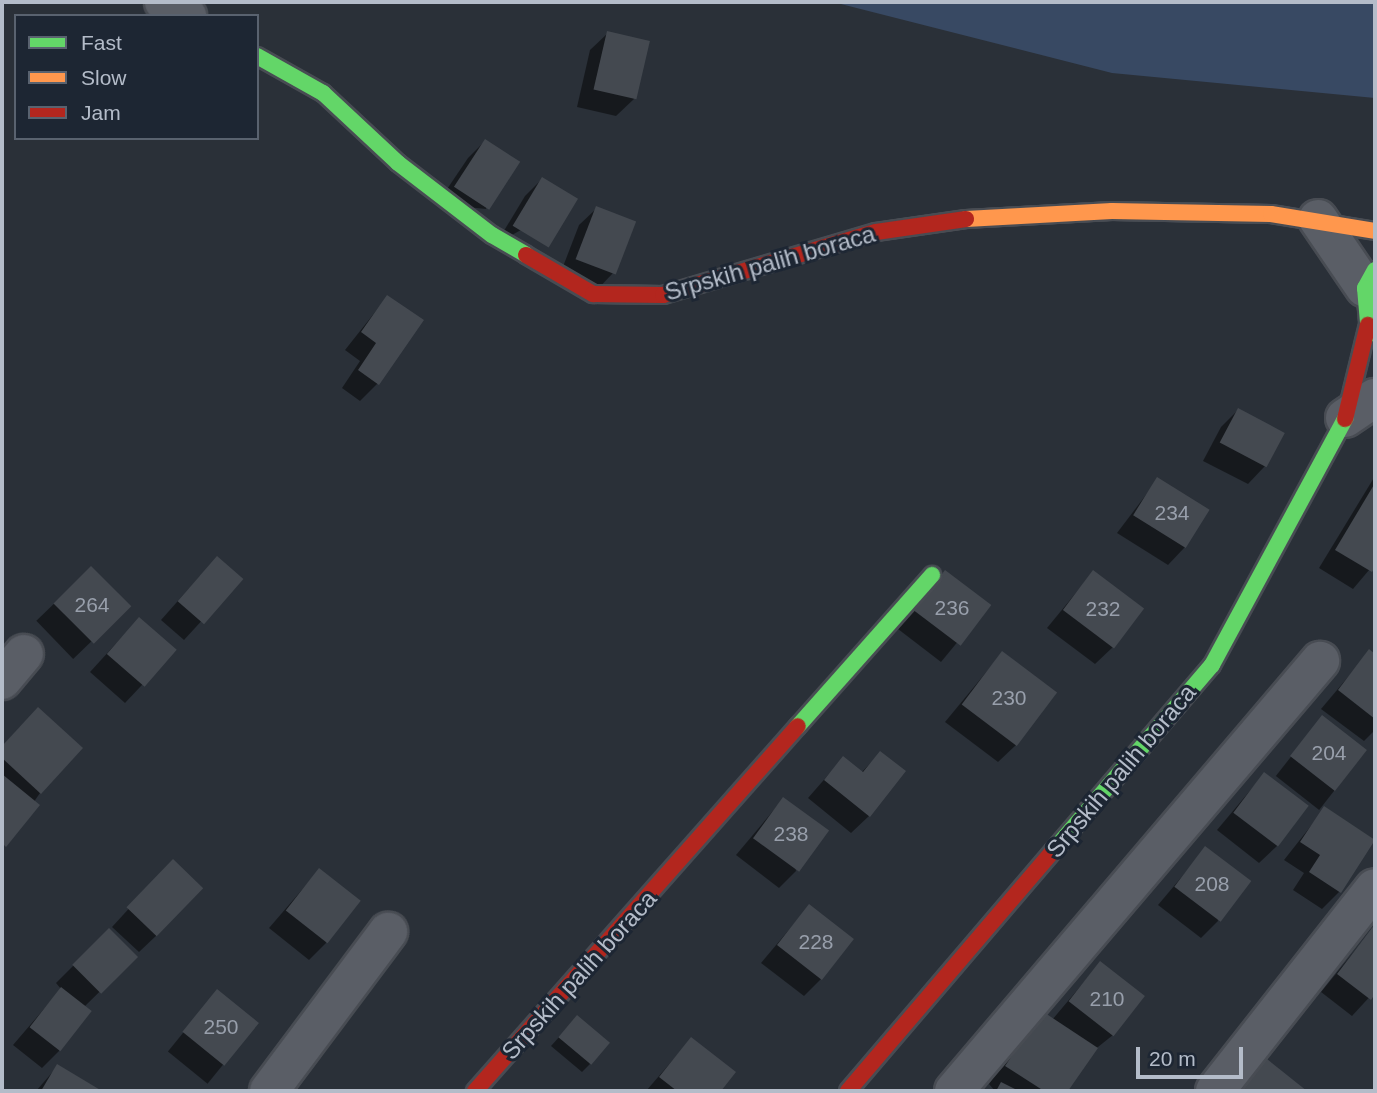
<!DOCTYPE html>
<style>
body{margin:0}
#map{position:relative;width:1377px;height:1093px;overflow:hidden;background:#2a3038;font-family:Arial,sans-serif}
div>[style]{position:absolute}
.water>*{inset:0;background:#384963}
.shadow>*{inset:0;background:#0007;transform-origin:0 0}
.building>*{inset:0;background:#444950;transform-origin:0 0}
.roads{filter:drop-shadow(2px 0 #484c53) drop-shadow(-2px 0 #484c53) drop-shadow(0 2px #484c53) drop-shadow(0 -2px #484c53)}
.street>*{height:38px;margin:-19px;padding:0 19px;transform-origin:19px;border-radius:19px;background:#5a5e66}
.fast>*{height:16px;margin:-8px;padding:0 8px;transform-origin:8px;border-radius:8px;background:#63d668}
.slow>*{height:16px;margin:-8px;padding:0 8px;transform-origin:8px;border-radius:8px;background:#ff974d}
.jam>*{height:16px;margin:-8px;padding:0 8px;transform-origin:8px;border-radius:8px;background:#b3261e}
span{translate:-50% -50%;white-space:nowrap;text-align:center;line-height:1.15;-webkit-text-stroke:6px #1d2633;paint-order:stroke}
.number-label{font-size:21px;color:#989fab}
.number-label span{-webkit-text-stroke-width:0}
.street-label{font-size:24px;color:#b4bcc9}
.frame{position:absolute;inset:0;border:4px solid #b4bcc9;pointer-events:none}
.legend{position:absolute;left:14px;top:14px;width:245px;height:126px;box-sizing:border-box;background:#1d2633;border:2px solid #59626f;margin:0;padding:9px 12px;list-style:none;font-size:21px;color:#b4bcc9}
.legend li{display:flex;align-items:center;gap:14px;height:35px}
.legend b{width:35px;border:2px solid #59626f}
.scale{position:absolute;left:1136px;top:1047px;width:107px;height:32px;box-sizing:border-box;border:4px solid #b4bcc9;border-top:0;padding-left:9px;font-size:21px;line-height:24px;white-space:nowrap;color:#b4bcc9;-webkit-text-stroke:5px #1d2633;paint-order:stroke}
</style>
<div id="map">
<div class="water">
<div style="clip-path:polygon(833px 2px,1375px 2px,1375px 98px,1112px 73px)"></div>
</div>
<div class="shadow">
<div style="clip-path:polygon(608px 33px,634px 99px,616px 116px,577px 107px,590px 50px)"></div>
<div style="clip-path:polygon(485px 141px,486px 209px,437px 204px,468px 158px)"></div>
<div style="clip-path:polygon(542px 179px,576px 199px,496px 244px,525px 196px)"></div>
<div style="clip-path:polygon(597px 208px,633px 222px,613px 273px,596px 291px,559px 277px,579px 225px)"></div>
<div style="clip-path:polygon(387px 297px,377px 384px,360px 401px,342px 388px,360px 361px,345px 350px)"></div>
<div style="clip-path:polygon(1238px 410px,1265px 466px,1248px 484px,1203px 461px,1221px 427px)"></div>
<div style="clip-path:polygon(1375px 476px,1375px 563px,1353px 589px,1319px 568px)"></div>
<div style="clip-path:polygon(1158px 479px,1185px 547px,1168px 565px,1117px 533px)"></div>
<div style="left:91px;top:568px;width:53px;height:76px;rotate:46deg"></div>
<div style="clip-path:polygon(1093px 572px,1113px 647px,1095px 664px,1047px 628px)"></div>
<div style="clip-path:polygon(200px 576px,240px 579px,184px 640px,161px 620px)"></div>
<div style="clip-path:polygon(928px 590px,988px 605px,941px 662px,898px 629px)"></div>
<div style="clip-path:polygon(122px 637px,174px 651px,125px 703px,90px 672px)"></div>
<div style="clip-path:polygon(1369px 652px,1375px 656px,1375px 730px,1364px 741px,1321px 709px)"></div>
<div style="clip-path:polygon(1002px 653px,1016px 745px,998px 762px,945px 722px)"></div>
<div style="left:1322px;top:717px;width:55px;height:75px;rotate:38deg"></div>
<div style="clip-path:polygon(20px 727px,40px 793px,2px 848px,2px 747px)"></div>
<div style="clip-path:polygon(880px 753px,869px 816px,851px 833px,808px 798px,843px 758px,861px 773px)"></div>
<div style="clip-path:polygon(1264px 774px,1277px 846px,1259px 863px,1217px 830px)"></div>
<div style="clip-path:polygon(783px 799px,796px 871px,779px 888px,736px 855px)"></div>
<div style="clip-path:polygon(1325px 808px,1339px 892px,1322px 909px,1293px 890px,1304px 873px,1284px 860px)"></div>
<div style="clip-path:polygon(1206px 848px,1218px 921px,1201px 938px,1158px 905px)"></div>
<div style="clip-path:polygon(319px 870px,326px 943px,309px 960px,269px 928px)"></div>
<div style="clip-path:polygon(156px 879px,157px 935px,139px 952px,112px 927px)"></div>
<div style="clip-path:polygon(809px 906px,821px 979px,804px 996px,761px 963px)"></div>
<div style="clip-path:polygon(1375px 926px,1375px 991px,1352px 1016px,1321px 992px)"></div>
<div style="clip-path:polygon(109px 930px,135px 957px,84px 1007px,59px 1051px,42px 1068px,13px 1045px,61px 989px,56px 983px)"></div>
<div style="clip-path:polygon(1100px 963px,1113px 1035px,1093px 1051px,1066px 1091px,995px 1091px,989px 1084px,1025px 1030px,1052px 1020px)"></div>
<div style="left:217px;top:991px;width:51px;height:78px;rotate:39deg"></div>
<div style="clip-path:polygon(569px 1026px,590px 1064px,582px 1072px,551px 1046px)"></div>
<div style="clip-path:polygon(691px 1039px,734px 1072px,719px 1091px,646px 1091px)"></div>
<div style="clip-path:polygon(57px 1067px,99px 1091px,36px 1091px)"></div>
</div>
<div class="building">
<div style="left:607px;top:31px;width:44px;height:60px;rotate:13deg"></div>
<div style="left:485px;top:139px;width:42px;height:57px;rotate:33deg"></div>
<div style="left:542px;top:177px;width:42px;height:57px;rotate:31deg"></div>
<div style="left:596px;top:206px;width:43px;height:57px;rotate:21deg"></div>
<div style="clip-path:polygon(387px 295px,424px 320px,379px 385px,358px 370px,376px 343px,361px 332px)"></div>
<div style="left:1238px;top:408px;width:53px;height:39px;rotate:28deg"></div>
<div style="left:1157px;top:477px;width:62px;height:45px;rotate:32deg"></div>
<div style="clip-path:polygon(1375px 483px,1375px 567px,1372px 572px,1335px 550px)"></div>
<div style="left:217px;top:556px;width:35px;height:60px;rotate:41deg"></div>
<div style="left:91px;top:566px;width:57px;height:53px;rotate:45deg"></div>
<div style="left:945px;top:570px;width:58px;height:51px;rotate:37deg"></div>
<div style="left:1093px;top:570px;width:64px;height:50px;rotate:37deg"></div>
<div style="left:139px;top:617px;width:50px;height:49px;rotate:41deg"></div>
<div style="clip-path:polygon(1369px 649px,1375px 654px,1375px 719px,1338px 690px)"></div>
<div style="left:1002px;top:651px;width:69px;height:67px;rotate:37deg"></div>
<div style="clip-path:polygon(38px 707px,83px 748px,41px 794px,2px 758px,2px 746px)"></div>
<div style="left:1322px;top:715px;width:57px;height:52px;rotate:38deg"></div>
<div style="clip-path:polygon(880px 751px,906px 771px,870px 817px,824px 780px,843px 756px,863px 772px)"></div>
<div style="left:1264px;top:772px;width:56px;height:51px;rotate:37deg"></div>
<div style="clip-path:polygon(2px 774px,40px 805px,6px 847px,2px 843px)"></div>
<div style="left:783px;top:797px;width:57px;height:51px;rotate:36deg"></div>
<div style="clip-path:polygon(1324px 806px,1375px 840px,1341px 893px,1309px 872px,1320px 855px,1300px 842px)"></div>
<div style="left:1205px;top:846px;width:58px;height:51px;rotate:37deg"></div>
<div style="left:173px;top:859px;width:42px;height:67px;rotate:44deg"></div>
<div style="left:319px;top:868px;width:53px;height:54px;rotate:38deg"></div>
<div style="left:809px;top:904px;width:57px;height:52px;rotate:38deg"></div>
<div style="clip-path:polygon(1375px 924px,1375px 994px,1371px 1000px,1337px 974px)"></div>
<div style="left:109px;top:928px;width:41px;height:52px;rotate:45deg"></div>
<div style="left:1100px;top:961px;width:57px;height:51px;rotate:38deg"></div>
<div style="left:61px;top:987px;width:39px;height:51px;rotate:38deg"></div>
<div style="left:217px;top:989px;width:54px;height:55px;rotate:39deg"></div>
<div style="clip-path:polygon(1042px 1011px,1098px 1048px,1068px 1091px,1044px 1091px,1005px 1066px)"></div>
<div style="left:577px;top:1015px;width:43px;height:29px;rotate:40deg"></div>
<div style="clip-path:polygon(691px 1037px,736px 1072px,721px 1091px,677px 1091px,659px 1077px)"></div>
<div style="clip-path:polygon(1267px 1059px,1307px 1091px,1240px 1091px)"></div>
<div style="clip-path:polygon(57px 1064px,102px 1091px,41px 1091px)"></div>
<div style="clip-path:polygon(1001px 1082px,1019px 1091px,996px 1091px)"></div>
</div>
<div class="roads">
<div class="street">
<div style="left:164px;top:2px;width:27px;rotate:31deg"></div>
<div style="left:1318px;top:219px;width:83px;rotate:55.7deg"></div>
<div style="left:1345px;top:418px;width:36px;rotate:-34deg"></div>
<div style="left:2px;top:680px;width:34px;rotate:-50deg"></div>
<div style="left:269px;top:1091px;width:199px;rotate:-53.2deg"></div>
<div style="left:954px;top:1091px;width:565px;rotate:-49.6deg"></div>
<div style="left:1215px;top:1091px;width:258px;rotate:-51.8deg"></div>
</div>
<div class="fast">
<div style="left:257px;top:56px;width:76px;rotate:29.3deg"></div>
<div style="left:323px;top:93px;width:103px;rotate:43deg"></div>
<div style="left:398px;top:163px;width:118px;rotate:37.5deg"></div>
<div style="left:492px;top:235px;width:39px;rotate:30deg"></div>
<div style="left:1375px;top:270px;width:21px;rotate:119deg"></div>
<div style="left:1365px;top:288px;width:37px;rotate:85deg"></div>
<div style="left:1368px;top:325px;width:11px;rotate:52deg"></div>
<div style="left:798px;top:726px;width:202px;rotate:-48.4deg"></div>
<div style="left:1053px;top:851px;width:245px;rotate:-49.5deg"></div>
<div style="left:1212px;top:665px;width:280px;rotate:-61.6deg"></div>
</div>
<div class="slow">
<div style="left:966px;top:219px;width:146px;rotate:-3.1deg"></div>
<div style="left:1112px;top:211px;width:159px;rotate:1.1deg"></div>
<div style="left:1271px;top:214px;width:105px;rotate:9.3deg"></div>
</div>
<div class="jam">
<div style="left:526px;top:255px;width:78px;rotate:30.2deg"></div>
<div style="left:593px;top:294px;width:70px;rotate:0.8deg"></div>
<div style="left:663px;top:295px;width:222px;rotate:-16.5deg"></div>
<div style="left:876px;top:232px;width:91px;rotate:-8.2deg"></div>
<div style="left:1345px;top:419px;width:97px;rotate:-76.3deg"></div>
<div style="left:475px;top:1091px;width:487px;rotate:-48.5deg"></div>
<div style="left:848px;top:1091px;width:316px;rotate:-49.5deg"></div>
</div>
</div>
<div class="number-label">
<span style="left:1172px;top:513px">234</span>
<span style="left:92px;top:605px">264</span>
<span style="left:952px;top:608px">236</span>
<span style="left:1103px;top:609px">232</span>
<span style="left:1009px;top:698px">230</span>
<span style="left:1329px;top:753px">204</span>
<span style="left:791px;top:834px">238</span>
<span style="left:1212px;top:884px">208</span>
<span style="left:816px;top:942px">228</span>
<span style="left:1107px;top:999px">210</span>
<span style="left:221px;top:1027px">250</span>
</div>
<div class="street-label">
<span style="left:770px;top:263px;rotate:-16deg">Srpskih palih boraca</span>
<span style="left:1121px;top:771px;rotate:-50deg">Srpskih palih boraca</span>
<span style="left:579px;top:975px;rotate:-48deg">Srpskih palih boraca</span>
</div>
<div class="frame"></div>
<ul class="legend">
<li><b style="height:9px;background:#63d668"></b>Fast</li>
<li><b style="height:9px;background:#ff974d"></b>Slow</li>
<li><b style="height:9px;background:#b3261e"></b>Jam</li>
</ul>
<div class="scale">20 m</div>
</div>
